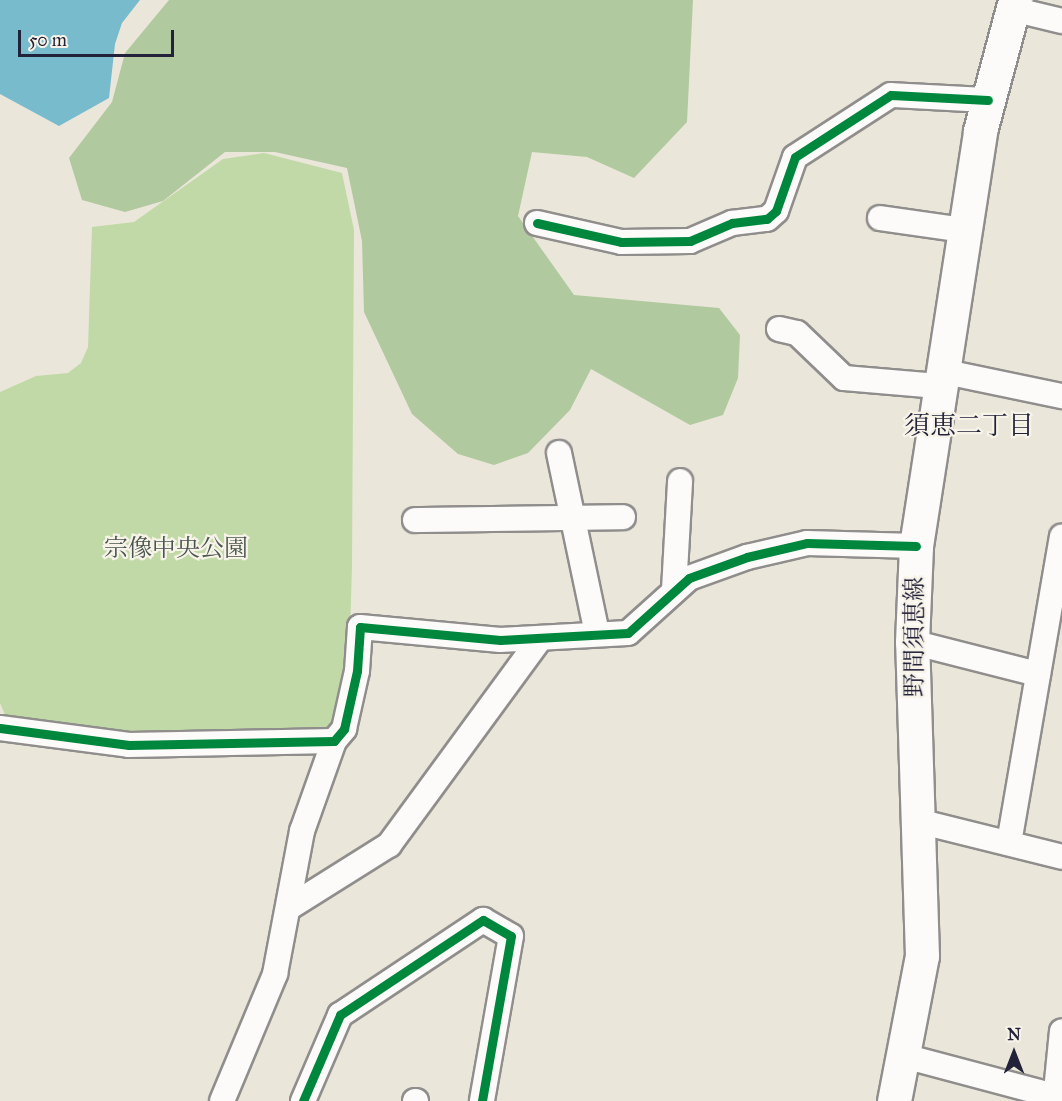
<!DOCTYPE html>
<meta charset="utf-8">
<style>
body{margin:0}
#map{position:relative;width:1062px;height:1101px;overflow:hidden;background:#ebe6da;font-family:"IM FELL Great Primer","Noto Serif JP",serif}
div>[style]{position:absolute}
.green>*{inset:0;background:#c1d9a7}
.forest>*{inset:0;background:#b0c99e}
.water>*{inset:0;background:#78bbcd}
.roads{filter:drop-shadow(2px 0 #908e8c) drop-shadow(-2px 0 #908e8c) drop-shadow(0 2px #908e8c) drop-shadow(0 -2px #908e8c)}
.street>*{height:24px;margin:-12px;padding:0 12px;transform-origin:12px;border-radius:12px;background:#fcfbf9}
.secondary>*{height:33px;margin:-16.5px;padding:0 16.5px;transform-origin:16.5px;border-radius:16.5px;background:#fcfbf9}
.cycleway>*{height:9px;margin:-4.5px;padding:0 4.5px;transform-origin:4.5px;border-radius:4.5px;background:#00873e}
span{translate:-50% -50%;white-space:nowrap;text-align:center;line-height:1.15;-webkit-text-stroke:4.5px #f7f3e8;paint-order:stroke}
.park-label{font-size:24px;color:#48564f}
.street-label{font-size:24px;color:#22223b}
.neighbourhood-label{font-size:26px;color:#22223b}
.north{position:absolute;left:984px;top:1023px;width:60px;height:60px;-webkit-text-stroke:4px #f7f3e8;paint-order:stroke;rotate:0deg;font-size:16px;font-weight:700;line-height:24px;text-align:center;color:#22223b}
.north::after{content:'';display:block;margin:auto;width:21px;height:27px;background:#22223b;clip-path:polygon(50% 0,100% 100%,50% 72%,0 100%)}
.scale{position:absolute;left:18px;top:30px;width:156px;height:27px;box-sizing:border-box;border:3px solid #22223b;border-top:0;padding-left:8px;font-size:18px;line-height:21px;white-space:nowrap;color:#22223b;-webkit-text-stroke:4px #f7f3e8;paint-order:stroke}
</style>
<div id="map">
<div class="green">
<div style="clip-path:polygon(264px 153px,342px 173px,354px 230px,352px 567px,349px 665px,336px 726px,328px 732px,130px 738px,9px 724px,0 703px,0 392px,36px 376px,68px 373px,81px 363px,88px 347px,92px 227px,134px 222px,223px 159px)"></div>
</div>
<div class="forest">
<div style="clip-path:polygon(169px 0,693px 0,687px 122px,634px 178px,587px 157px,532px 152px,518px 216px,574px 295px,719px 308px,740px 335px,738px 378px,723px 415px,690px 425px,591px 369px,570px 410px,528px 453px,494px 465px,458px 454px,412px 414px,364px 312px,362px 241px,347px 168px,275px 152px,225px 152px,163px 201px,125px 212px,82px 200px,69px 158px,112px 102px,125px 53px)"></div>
</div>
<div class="water">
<div style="clip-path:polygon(0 0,140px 0,122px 23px,115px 44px,109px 98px,59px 126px,0 94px)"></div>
</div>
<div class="roads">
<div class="street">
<div style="left:1012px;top:9px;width:51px;rotate:13.5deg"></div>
<div style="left:880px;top:218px;width:84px;rotate:8.2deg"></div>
<div style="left:537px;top:223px;width:86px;rotate:12.7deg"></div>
<div style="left:621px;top:242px;width:69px;rotate:-0.8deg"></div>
<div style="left:690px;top:241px;width:46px;rotate:-23.2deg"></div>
<div style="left:732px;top:223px;width:35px;rotate:-7deg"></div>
<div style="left:767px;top:219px;width:12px;rotate:-42deg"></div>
<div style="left:776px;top:211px;width:57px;rotate:-70.6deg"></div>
<div style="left:795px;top:157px;width:114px;rotate:-32.9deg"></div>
<div style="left:891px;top:95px;width:97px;rotate:3deg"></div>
<div style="left:779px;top:329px;width:18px;rotate:13deg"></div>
<div style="left:797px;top:333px;width:65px;rotate:43.8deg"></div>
<div style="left:844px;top:378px;width:94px;rotate:4.9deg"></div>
<div style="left:941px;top:371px;width:124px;rotate:11.7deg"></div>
<div style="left:559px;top:453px;width:184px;rotate:78.1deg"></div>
<div style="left:415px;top:520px;width:208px;rotate:-0.8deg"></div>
<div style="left:674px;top:590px;width:109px;rotate:-86.8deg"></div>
<div style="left:912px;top:642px;width:130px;rotate:14.3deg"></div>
<div style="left:0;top:728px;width:130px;rotate:7.5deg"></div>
<div style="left:129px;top:745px;width:205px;rotate:-1.1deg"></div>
<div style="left:334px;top:741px;width:16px;rotate:-50deg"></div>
<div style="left:344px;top:729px;width:59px;rotate:-77.4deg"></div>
<div style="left:357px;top:671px;width:44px;rotate:-86.1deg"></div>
<div style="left:360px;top:627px;width:141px;rotate:5.3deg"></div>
<div style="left:500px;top:640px;width:128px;rotate:-3.1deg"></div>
<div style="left:628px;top:633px;width:82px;rotate:-42deg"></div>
<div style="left:689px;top:578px;width:62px;rotate:-19.9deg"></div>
<div style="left:747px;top:557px;width:62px;rotate:-13.1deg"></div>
<div style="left:807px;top:543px;width:109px;rotate:1.6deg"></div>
<div style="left:918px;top:821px;width:148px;rotate:14deg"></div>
<div style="left:1009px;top:843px;width:311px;rotate:-80.2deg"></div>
<div style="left:290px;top:907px;width:117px;rotate:-32.1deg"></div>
<div style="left:389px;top:845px;width:255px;rotate:-53.8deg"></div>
<div style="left:904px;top:1056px;width:163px;rotate:14.9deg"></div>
<div style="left:222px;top:1101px;width:138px;rotate:-67.3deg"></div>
<div style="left:275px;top:974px;width:146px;rotate:-79.3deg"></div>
<div style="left:302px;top:831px;width:96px;rotate:-70.4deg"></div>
<div style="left:303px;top:1101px;width:94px;rotate:-66.7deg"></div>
<div style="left:340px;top:1015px;width:172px;rotate:-33.6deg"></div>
<div style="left:483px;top:920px;width:32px;rotate:30deg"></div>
<div style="left:511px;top:936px;width:168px;rotate:100deg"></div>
<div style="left:415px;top:1101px;width:1px"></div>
<div style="left:1055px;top:1101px;width:70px;rotate:-84.3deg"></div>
</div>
<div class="secondary">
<div style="left:894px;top:1101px;width:148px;rotate:-79.1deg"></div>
<div style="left:922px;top:956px;width:314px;rotate:-91.8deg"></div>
<div style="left:912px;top:642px;width:96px;rotate:-87.6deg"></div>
<div style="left:916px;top:546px;width:420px;rotate:-81.2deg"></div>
<div style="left:980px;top:131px;width:136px;rotate:-75deg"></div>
</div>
</div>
<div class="cycleway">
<div style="left:537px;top:223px;width:86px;rotate:12.7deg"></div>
<div style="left:621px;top:242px;width:69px;rotate:-0.8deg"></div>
<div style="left:690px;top:241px;width:46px;rotate:-23.2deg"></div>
<div style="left:732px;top:223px;width:35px;rotate:-7deg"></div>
<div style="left:767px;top:219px;width:12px;rotate:-42deg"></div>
<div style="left:776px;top:211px;width:57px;rotate:-70.6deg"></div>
<div style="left:795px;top:157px;width:114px;rotate:-32.9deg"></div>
<div style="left:891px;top:95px;width:97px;rotate:3deg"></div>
<div style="left:0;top:728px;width:130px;rotate:7.5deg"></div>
<div style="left:129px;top:745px;width:205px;rotate:-1.1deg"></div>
<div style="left:334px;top:741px;width:16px;rotate:-50deg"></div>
<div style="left:344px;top:729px;width:59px;rotate:-77.4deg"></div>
<div style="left:357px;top:671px;width:44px;rotate:-86.1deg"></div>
<div style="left:360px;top:627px;width:141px;rotate:5.3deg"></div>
<div style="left:500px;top:640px;width:128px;rotate:-3.1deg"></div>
<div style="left:628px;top:633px;width:82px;rotate:-42deg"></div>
<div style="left:689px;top:578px;width:62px;rotate:-19.9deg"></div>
<div style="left:747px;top:557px;width:62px;rotate:-13.1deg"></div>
<div style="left:807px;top:543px;width:109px;rotate:1.6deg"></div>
<div style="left:303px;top:1101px;width:94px;rotate:-66.7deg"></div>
<div style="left:340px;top:1015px;width:172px;rotate:-33.6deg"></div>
<div style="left:483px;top:920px;width:32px;rotate:30deg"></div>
<div style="left:511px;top:936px;width:168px;rotate:100deg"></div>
</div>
<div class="park-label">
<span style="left:176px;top:549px">宗像中央公園</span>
</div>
<div class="street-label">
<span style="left:915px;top:637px;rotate:-90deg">野間須恵線</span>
</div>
<div class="neighbourhood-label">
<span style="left:969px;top:426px">須恵二丁目</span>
</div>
<div class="north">N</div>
<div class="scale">50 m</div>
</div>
